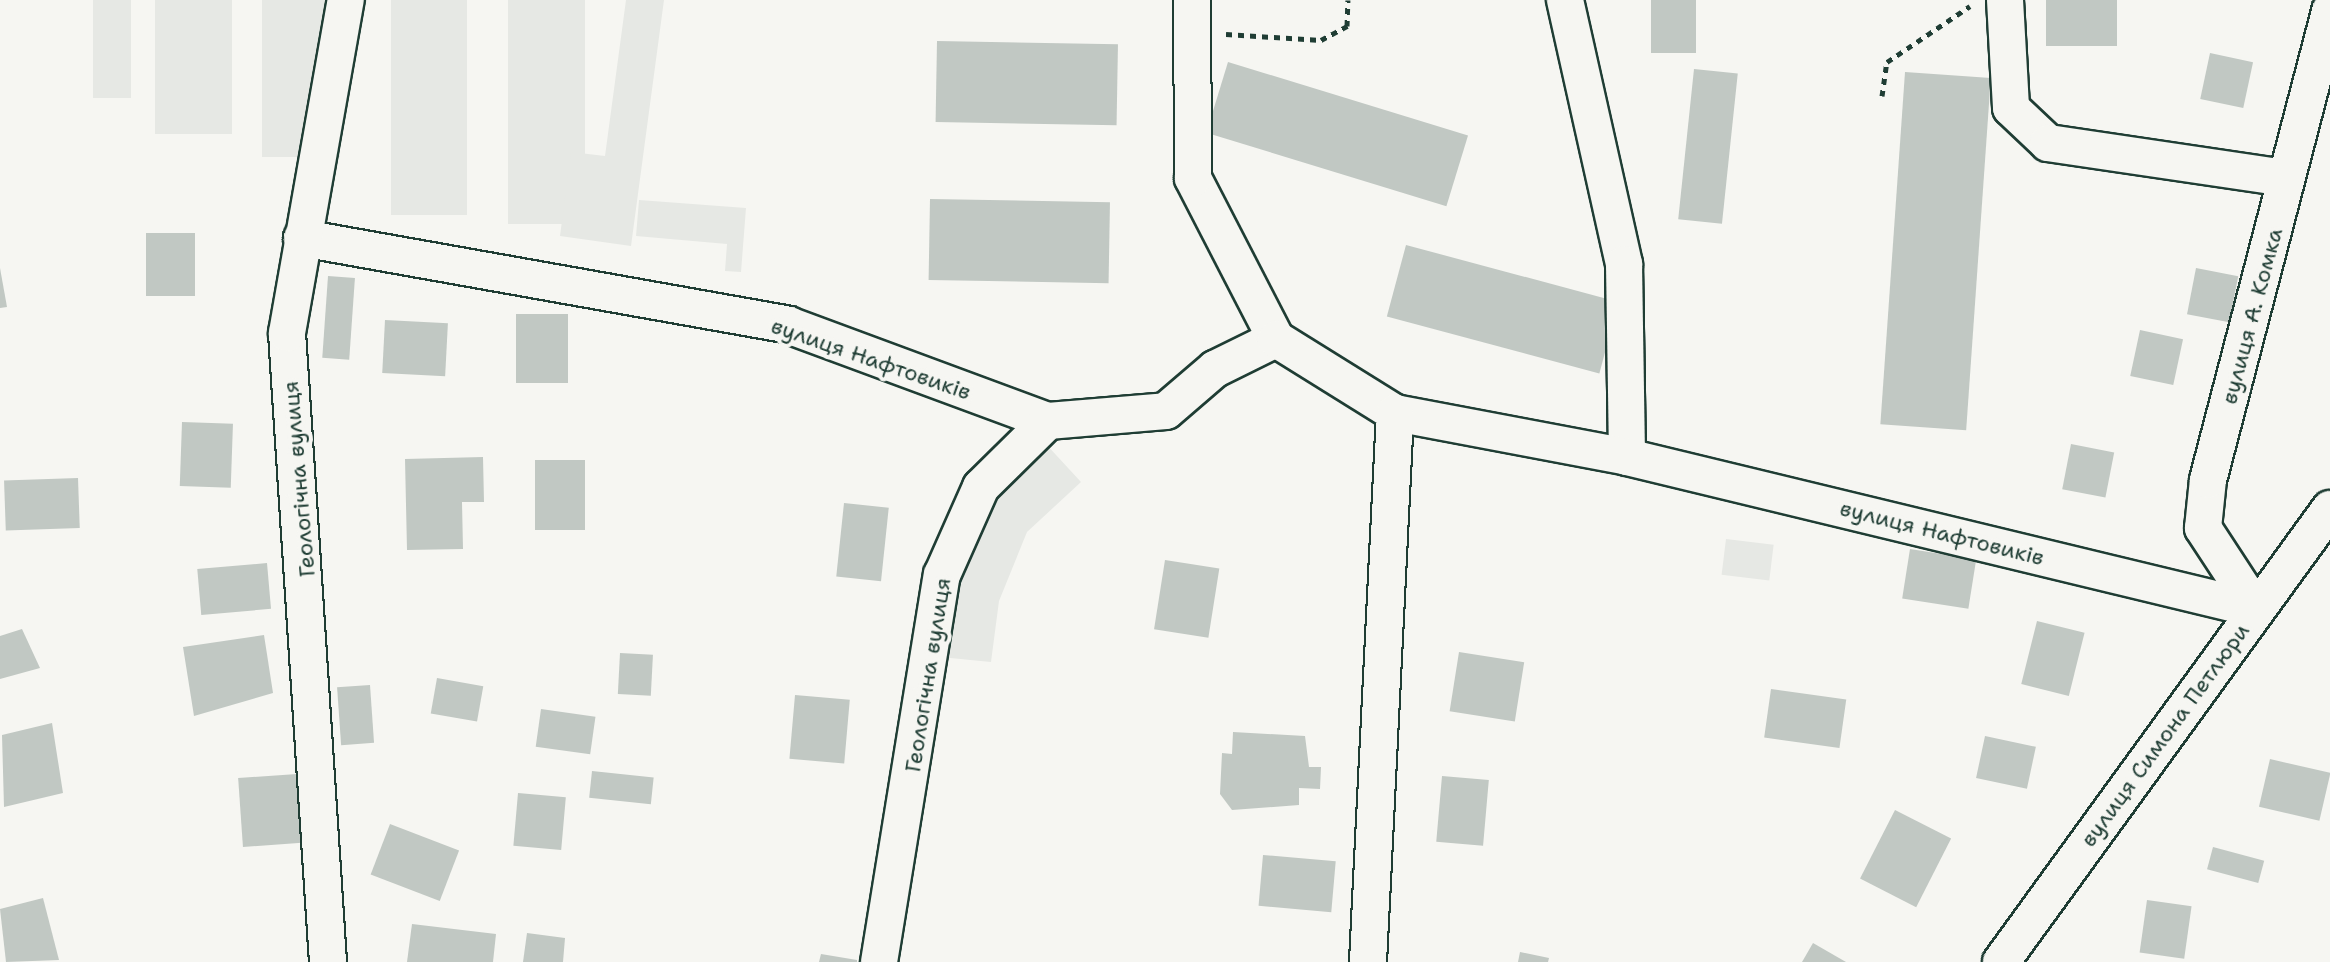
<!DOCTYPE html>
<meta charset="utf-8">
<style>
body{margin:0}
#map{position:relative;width:2330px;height:962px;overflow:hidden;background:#f6f6f2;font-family:"Shantell Sans",sans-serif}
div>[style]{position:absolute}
.built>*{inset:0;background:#e6e8e4;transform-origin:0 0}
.building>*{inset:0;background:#c1c8c3;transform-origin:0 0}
.path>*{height:5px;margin-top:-2.5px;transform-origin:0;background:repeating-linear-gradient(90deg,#1f3d34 0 6px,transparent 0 12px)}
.roads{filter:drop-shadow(2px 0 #1f3d34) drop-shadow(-2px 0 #1f3d34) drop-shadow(0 2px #1f3d34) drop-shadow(0 -2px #1f3d34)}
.street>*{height:36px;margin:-18px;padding:0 18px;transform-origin:18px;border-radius:18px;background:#f6f6f2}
span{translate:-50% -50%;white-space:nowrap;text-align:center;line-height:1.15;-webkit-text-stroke:8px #f6f6f2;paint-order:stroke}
.street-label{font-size:22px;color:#1f3d34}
</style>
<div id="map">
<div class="built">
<div style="left:93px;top:0;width:38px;height:98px"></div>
<div style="left:155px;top:0;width:77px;height:134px"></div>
<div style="left:262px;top:0;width:78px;height:157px"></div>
<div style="left:391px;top:0;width:76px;height:215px"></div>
<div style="left:508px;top:0;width:77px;height:224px"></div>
<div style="clip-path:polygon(626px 0,664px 0,631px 246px,560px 236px,571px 152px,605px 156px)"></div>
<div style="clip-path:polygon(639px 200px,746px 208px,741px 272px,725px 271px,727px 244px,636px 236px)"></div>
<div style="clip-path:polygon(1045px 443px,1081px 482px,1027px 532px,999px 601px,991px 662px,940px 657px,952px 583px,989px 500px)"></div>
<div style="left:1726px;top:539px;width:48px;height:36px;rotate:7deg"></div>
</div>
<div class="building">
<div style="left:1651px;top:0;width:45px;height:53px"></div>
<div style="left:2046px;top:0;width:71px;height:46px"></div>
<div style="left:937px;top:41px;width:181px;height:81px;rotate:1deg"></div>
<div style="left:2210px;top:53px;width:44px;height:47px;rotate:12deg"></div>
<div style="left:1228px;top:62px;width:251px;height:74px;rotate:17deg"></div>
<div style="left:1694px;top:69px;width:44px;height:151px;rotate:6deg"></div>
<div style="left:1905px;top:72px;width:86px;height:353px;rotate:4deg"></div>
<div style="left:930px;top:199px;width:180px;height:81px;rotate:1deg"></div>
<div style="left:146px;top:233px;width:49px;height:63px"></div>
<div style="left:1406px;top:245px;width:220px;height:74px;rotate:15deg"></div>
<div style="clip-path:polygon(0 268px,7px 307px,0 308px)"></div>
<div style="left:2196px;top:268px;width:43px;height:47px;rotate:11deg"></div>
<div style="left:328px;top:276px;width:27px;height:82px;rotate:4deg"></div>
<div style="left:516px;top:314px;width:52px;height:69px"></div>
<div style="left:385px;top:320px;width:63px;height:53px;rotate:3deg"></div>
<div style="left:2140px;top:330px;width:44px;height:47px;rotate:12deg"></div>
<div style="left:182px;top:422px;width:51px;height:64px;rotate:2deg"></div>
<div style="left:2071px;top:444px;width:44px;height:46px;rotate:11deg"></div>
<div style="clip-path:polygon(483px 457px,484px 502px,462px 502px,463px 549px,407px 550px,405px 459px)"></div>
<div style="left:535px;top:460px;width:50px;height:70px"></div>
<div style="left:78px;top:478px;width:50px;height:74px;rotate:88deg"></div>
<div style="left:844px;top:503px;width:45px;height:74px;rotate:6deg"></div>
<div style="left:1910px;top:549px;width:67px;height:50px;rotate:9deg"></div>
<div style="left:1165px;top:560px;width:55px;height:70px;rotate:9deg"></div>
<div style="left:267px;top:563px;width:46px;height:70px;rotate:85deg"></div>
<div style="left:2037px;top:621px;width:49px;height:65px;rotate:14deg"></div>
<div style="clip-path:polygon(22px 629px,40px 668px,0 679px,0 636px)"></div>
<div style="clip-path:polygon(264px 635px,273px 693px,194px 716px,183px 647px)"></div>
<div style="left:1459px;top:652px;width:66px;height:60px;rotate:9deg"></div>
<div style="left:620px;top:653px;width:33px;height:41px;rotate:3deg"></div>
<div style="left:437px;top:678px;width:47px;height:36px;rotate:10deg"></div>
<div style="left:370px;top:685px;width:58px;height:33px;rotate:86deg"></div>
<div style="left:1771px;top:689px;width:76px;height:49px;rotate:8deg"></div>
<div style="left:795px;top:695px;width:55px;height:64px;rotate:5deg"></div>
<div style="left:541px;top:709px;width:55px;height:38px;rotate:8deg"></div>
<div style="clip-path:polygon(52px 723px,63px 793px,4px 807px,2px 735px)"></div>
<div style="clip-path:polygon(1233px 732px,1305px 736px,1309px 767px,1321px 767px,1320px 789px,1299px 788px,1299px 805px,1232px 810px,1220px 794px,1222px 753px,1232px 754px)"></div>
<div style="left:1985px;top:736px;width:52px;height:43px;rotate:12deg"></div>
<div style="left:2270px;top:759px;width:62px;height:49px;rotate:13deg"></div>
<div style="left:592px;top:771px;width:62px;height:27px;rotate:6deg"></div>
<div style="left:297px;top:774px;width:69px;height:59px;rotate:86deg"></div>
<div style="left:1442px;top:776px;width:47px;height:66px;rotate:5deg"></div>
<div style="left:518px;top:793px;width:48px;height:53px;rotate:5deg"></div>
<div style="left:1895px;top:810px;width:63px;height:77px;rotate:27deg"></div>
<div style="left:390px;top:824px;width:74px;height:54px;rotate:21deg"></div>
<div style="left:2213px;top:847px;width:53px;height:23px;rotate:15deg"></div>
<div style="left:1263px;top:855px;width:73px;height:51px;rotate:5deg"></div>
<div style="clip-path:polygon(43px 898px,59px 960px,6px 962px,0 909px)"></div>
<div style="left:2147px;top:900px;width:45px;height:53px;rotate:8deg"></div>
<div style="clip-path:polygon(412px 924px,496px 934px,493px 962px,407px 962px)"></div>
<div style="clip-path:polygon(527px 933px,565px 938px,563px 962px,523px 962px)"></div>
<div style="clip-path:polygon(1813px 943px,1846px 962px,1802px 962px)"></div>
<div style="clip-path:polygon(1520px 952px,1549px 958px,1548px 962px,1518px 962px)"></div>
<div style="clip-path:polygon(821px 954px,857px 960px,857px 962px,819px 962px)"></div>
</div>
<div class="path">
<div style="left:1226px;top:34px;width:95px;rotate:3.6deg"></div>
<div style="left:1321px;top:40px;width:30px;rotate:-28deg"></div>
<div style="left:1347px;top:26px;width:26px;rotate:-88deg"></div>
<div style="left:1882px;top:96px;width:34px;rotate:-82deg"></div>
<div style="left:1887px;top:62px;width:100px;rotate:-34deg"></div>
</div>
<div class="roads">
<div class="street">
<div style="left:1565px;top:0;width:271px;rotate:77.4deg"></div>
<div style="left:1624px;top:264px;width:193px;rotate:89.1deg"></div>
<div style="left:2005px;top:0;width:108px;rotate:86.8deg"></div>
<div style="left:2011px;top:108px;width:51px;rotate:43.4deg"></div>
<div style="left:2048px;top:143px;width:239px;rotate:8.4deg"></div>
<div style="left:302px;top:238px;width:494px;rotate:10.1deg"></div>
<div style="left:788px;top:325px;width:277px;rotate:20.3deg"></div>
<div style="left:1048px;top:421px;width:118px;rotate:-4.8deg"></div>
<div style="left:1166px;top:411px;width:65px;rotate:-40.6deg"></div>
<div style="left:1215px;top:369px;width:68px;rotate:-26.2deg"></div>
<div style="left:1276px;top:339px;width:181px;rotate:-117.3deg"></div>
<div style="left:1193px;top:178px;width:178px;rotate:-90.3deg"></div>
<div style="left:1276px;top:339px;width:140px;rotate:31.9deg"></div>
<div style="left:1395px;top:413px;width:236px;rotate:10.7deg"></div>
<div style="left:1627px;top:457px;width:647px;rotate:13.59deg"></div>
<div style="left:2256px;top:609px;width:97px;rotate:-123.2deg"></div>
<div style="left:2203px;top:528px;width:48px;rotate:-84.1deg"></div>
<div style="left:2208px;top:480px;width:485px;rotate:-75.4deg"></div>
<div style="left:328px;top:962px;width:630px;rotate:-93.73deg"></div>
<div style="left:287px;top:333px;width:338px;rotate:-80deg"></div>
<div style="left:879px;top:962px;width:392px;rotate:-80.8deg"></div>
<div style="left:942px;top:575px;width:96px;rotate:-66.1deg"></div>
<div style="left:981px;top:487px;width:94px;rotate:-44.6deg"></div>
<div style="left:1368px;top:962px;width:550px;rotate:-87.18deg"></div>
<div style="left:2001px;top:962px;width:560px;rotate:-54.01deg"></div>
</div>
</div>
<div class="street-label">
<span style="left:2252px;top:316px;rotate:-75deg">вулиця А. Комка</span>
<span style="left:871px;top:359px;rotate:19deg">вулиця Нафтовиків</span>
<span style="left:299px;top:479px;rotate:-95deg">Геологічна вулиця</span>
<span style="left:1942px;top:533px;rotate:14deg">вулиця Нафтовиків</span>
<span style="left:928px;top:675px;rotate:-81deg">Геологічна вулиця</span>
<span style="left:2165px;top:735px;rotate:-54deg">вулиця Симона Петлюри</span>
</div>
</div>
